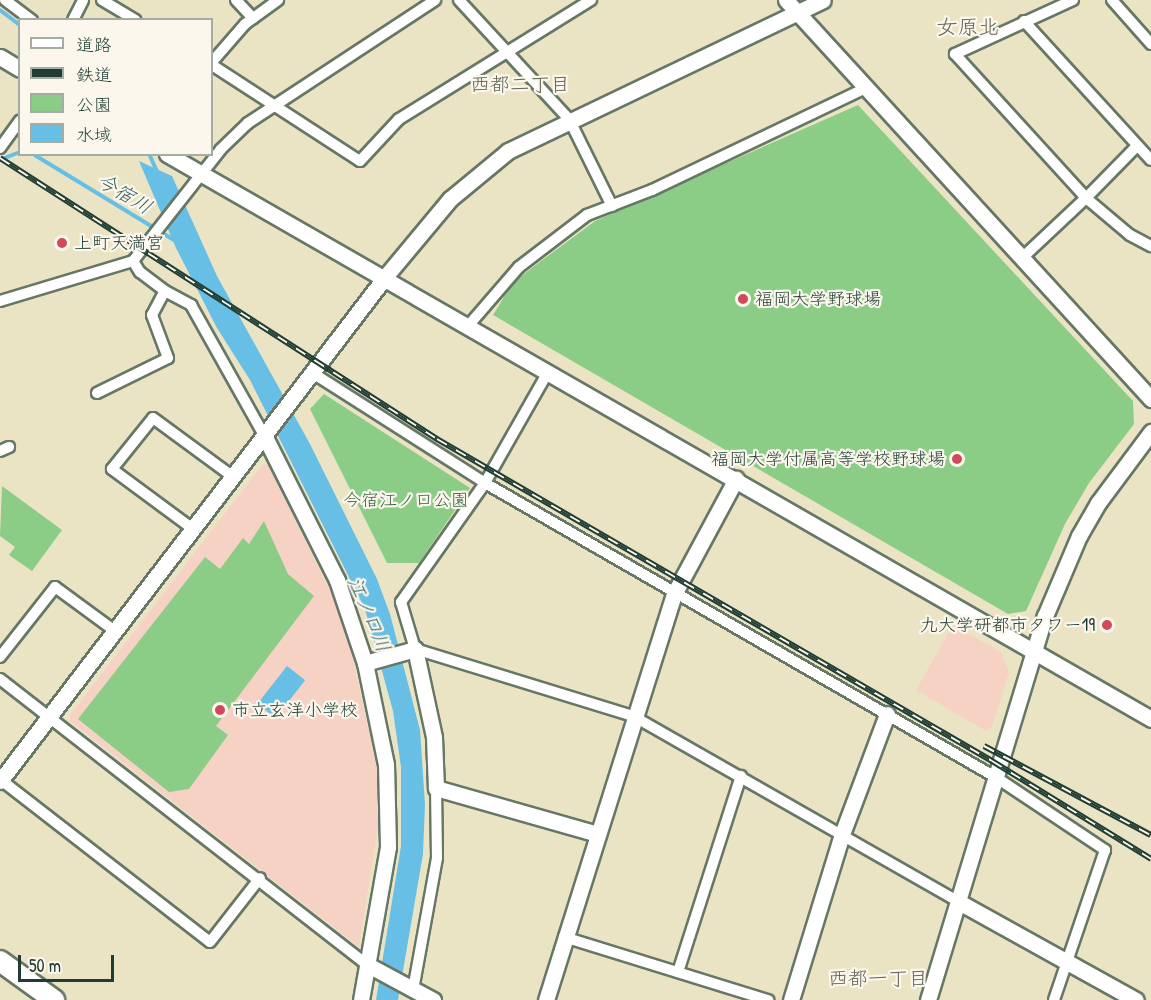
<!DOCTYPE html>
<meta charset="utf-8">
<style>
body{margin:0}
#map{position:relative;width:1151px;height:1000px;overflow:hidden;background:#ebe4c4;font-family:"Patrick Hand","Klee One",sans-serif}
div>[style]{position:absolute}
.built>*{inset:0;background:#f6d2c4}
.green>*{inset:0;background:#8bcd86}
.water>*{inset:0;background:#68bfe5;transform-origin:0 0}
.stream>*{height:4px;margin:-2px;padding:0 2px;transform-origin:2px;border-radius:2px;background:#68bfe5}
.roads{filter:drop-shadow(2px 0 #676) drop-shadow(-2px 0 #676) drop-shadow(0 2px #676) drop-shadow(0 -2px #676)}
.street>*{height:10px;margin:-5px;padding:0 5px;transform-origin:5px;border-radius:5px;background:#fff}
.secondary>*{height:15px;margin:-7.5px;padding:0 7.5px;transform-origin:7.5px;border-radius:7.5px;background:#fff}
.highway>*{height:20px;margin:-10px;padding:0 10px;transform-origin:10px;border-radius:10px;background:#fff}
.rail>*{height:6px;margin-top:-3px;transform-origin:0;background:repeating-linear-gradient(90deg,#fbf7ec 0 11px,#1f3d34 0 22px);box-sizing:border-box;border-block:2px solid #1f3d34}
.dots>*{width:16px;height:16px;translate:-50% -50%;box-sizing:border-box;border:3px solid #fbf7ec;border-radius:50%}
span{translate:-50% -50%;white-space:nowrap;text-align:center;line-height:1.15;-webkit-text-stroke:4.5px #fbf7ec;paint-order:stroke}
.poi-label{font-size:18px;color:#1f3d34}
.left{translate:0 -50%;text-align:left}
.right{translate:-100% -50%;text-align:right}
.park-label{font-size:18px;color:#3a6148}
.neighbourhood-label{font-size:20px;color:#65675a}
.water-label{font-size:20px;color:#315e60;font-style:italic}
.quarter-label{font-size:21px;color:#65675a}
.legend{position:absolute;left:18px;top:18px;width:195px;height:138px;box-sizing:border-box;background:#fbf7ec;border:2px solid #a3ada2;margin:0;padding:8px 10px;list-style:none;font-size:18px;color:#1f3d34}
.legend li{display:flex;align-items:center;gap:12px;height:30px}
.legend b{width:30px;border:2px solid #a3ada2}
.scale{position:absolute;left:18px;top:955px;width:96px;height:27px;box-sizing:border-box;border:3px solid #1f3d34;border-top:0;padding-left:8px;font-size:18px;line-height:21px;white-space:nowrap;color:#1f3d34;-webkit-text-stroke:4px #fbf7ec;paint-order:stroke}
</style>
<div id="map">
<div class="built">
<div style="clip-path:polygon(263px 464px,269px 465px,344px 620px,377px 767px,378px 826px,359px 947px,70px 721px,70px 715px)"></div>
<div style="clip-path:polygon(953px 625px,1001px 652px,1009px 672px,992px 727px,986px 731px,916px 690px)"></div>
</div>
<div class="green">
<div style="clip-path:polygon(858px 105px,1133px 401px,1134px 424px,1089px 483px,1065px 524px,1026px 611px,1008px 614px,493px 315px,513px 282px,595px 221px)"></div>
<div style="clip-path:polygon(324px 394px,470px 488px,419px 563px,387px 563px,310px 409px)"></div>
<div style="clip-path:polygon(2px 486px,62px 530px,32px 571px,9px 555px,15px 547px,0 536px)"></div>
<div style="clip-path:polygon(264px 521px,288px 574px,314px 596px,216px 726px,228px 735px,189px 789px,169px 792px,78px 719px,205px 557px,220px 569px,243px 538px,249px 544px)"></div>
</div>
<div class="water">
<div style="clip-path:polygon(139px 161px,172px 176px,217px 276px,310px 444px,377px 579px,390px 614px,420px 730px,425px 804px,423px 854px,398px 1000px,376px 1000px,401px 846px,401px 767px,393px 711px,365px 609px,250px 380px,217px 328px,176px 248px)"></div>
<div style="left:287px;top:666px;width:23px;height:48px;rotate:38deg"></div>
</div>
<div class="stream">
<div style="left:0;top:10px;width:25px;rotate:37deg"></div>
<div style="left:33px;top:154px;width:169px;rotate:31.4deg"></div>
<div style="left:149px;top:154px;width:21px;rotate:65deg"></div>
<div style="left:0;top:160px;width:22px;rotate:-22deg"></div>
</div>
<div class="roads">
<div class="street">
<div style="left:5px;top:0;width:34px;rotate:37deg"></div>
<div style="left:102px;top:0;width:39px;rotate:31deg"></div>
<div style="left:236px;top:0;width:25px;rotate:47deg"></div>
<div style="left:459px;top:0;width:162px;rotate:47.3deg"></div>
<div style="left:569px;top:119px;width:97px;rotate:63.7deg"></div>
<div style="left:1073px;top:0;width:130px;rotate:155.4deg"></div>
<div style="left:955px;top:54px;width:195px;rotate:47.7deg"></div>
<div style="left:1086px;top:198px;width:71px;rotate:-45.6deg"></div>
<div style="left:1112px;top:0;width:59px;rotate:48.4deg"></div>
<div style="left:73px;top:20px;width:22px;rotate:-63deg"></div>
<div style="left:1024px;top:21px;width:188px;rotate:47.6deg"></div>
<div style="left:212px;top:62px;width:50px;rotate:-49deg"></div>
<div style="left:245px;top:24px;width:41px;rotate:-36deg"></div>
<div style="left:212px;top:65px;width:176px;rotate:33deg"></div>
<div style="left:360px;top:161px;width:57px;rotate:-47.1deg"></div>
<div style="left:399px;top:119px;width:226px;rotate:-31.8deg"></div>
<div style="left:0;top:148px;width:34px;rotate:-54deg"></div>
<div style="left:1022px;top:258px;width:88px;rotate:-43.2deg"></div>
<div style="left:1086px;top:198px;width:57px;rotate:40.1deg"></div>
<div style="left:1130px;top:235px;width:24px;rotate:28deg"></div>
<div style="left:133px;top:261px;width:142px;rotate:-51.8deg"></div>
<div style="left:221px;top:149px;width:37px;rotate:-44deg"></div>
<div style="left:248px;top:123px;width:224px;rotate:-33.3deg"></div>
<div style="left:0;top:301px;width:139px;rotate:-16.7deg"></div>
<div style="left:133px;top:261px;width:13px;rotate:58deg"></div>
<div style="left:140px;top:272px;width:31px;rotate:37deg"></div>
<div style="left:165px;top:291px;width:30px;rotate:28deg"></div>
<div style="left:191px;top:305px;width:149px;rotate:60.7deg"></div>
<div style="left:468px;top:326px;width:78px;rotate:-49.2deg"></div>
<div style="left:519px;top:267px;width:86px;rotate:-37.4deg"></div>
<div style="left:587px;top:215px;width:70px;rotate:-21deg"></div>
<div style="left:652px;top:190px;width:237px;rotate:-25.5deg"></div>
<div style="left:311px;top:372px;width:206px;rotate:32.5deg"></div>
<div style="left:485px;top:483px;width:591px;rotate:29.95deg"></div>
<div style="left:997px;top:778px;width:130px;rotate:33.7deg"></div>
<div style="left:1105px;top:850px;width:158px;rotate:108.8deg"></div>
<div style="left:548px;top:372px;width:128px;rotate:119.6deg"></div>
<div style="left:485px;top:483px;width:146px;rotate:125.2deg"></div>
<div style="left:401px;top:602px;width:49px;rotate:73.4deg"></div>
<div style="left:415px;top:649px;width:228px;rotate:17.1deg"></div>
<div style="left:633px;top:716px;width:375px;rotate:29.7deg"></div>
<div style="left:97px;top:393px;width:79px;rotate:-26.2deg"></div>
<div style="left:168px;top:358px;width:46px;rotate:-110.4deg"></div>
<div style="left:152px;top:315px;width:27px;rotate:-62deg"></div>
<div style="left:0;top:451px;width:10px;rotate:-24deg"></div>
<div style="left:193px;top:529px;width:101px;rotate:-143.5deg"></div>
<div style="left:112px;top:469px;width:65px;rotate:-51.2deg"></div>
<div style="left:153px;top:418px;width:98px;rotate:36.3deg"></div>
<div style="left:0;top:657px;width:89px;rotate:-51.8deg"></div>
<div style="left:55px;top:587px;width:74px;rotate:36.3deg"></div>
<div style="left:0;top:679px;width:466px;rotate:37.9deg"></div>
<div style="left:1px;top:780px;width:264px;rotate:37.8deg"></div>
<div style="left:210px;top:942px;width:81px;rotate:-52deg"></div>
<div style="left:564px;top:937px;width:214px;rotate:17.2deg"></div>
<div style="left:678px;top:972px;width:206px;rotate:-72.2deg"></div>
<div style="left:413px;top:990px;width:134px;rotate:-79.7deg"></div>
<div style="left:437px;top:858px;width:70px;rotate:-90.8deg"></div>
</div>
<div class="secondary">
<div style="left:786px;top:0;width:541px;rotate:47.55deg"></div>
<div style="left:0;top:57px;width:23px;rotate:31deg"></div>
<div style="left:167px;top:154px;width:1135px;rotate:29.86deg"></div>
<div style="left:264px;top:435px;width:162px;rotate:63.3deg"></div>
<div style="left:337px;top:580px;width:88px;rotate:71.4deg"></div>
<div style="left:365px;top:663px;width:103px;rotate:78.3deg"></div>
<div style="left:386px;top:764px;width:83px;rotate:88.6deg"></div>
<div style="left:388px;top:847px;width:155px;rotate:100deg"></div>
<div style="left:365px;top:663px;width:52px;rotate:-15.6deg"></div>
<div style="left:415px;top:649px;width:90px;rotate:77.8deg"></div>
<div style="left:434px;top:737px;width:51px;rotate:87.8deg"></div>
<div style="left:436px;top:788px;width:167px;rotate:15.9deg"></div>
<div style="left:0;top:781px;width:634px;rotate:-52.62deg"></div>
<div style="left:385px;top:277px;width:102px;rotate:-50.2deg"></div>
<div style="left:450px;top:199px;width:75px;rotate:-39.6deg"></div>
<div style="left:508px;top:151px;width:349px;rotate:-25.6deg"></div>
<div style="left:959px;top:902px;width:202px;rotate:29deg"></div>
<div style="left:368px;top:965px;width:74px;rotate:28.3deg"></div>
<div style="left:546px;top:1000px;width:426px;rotate:-72.5deg"></div>
<div style="left:674px;top:594px;width:131px;rotate:-61.7deg"></div>
<div style="left:791px;top:1000px;width:174px;rotate:-72.9deg"></div>
<div style="left:842px;top:834px;width:128px;rotate:-69.4deg"></div>
<div style="left:928px;top:1000px;width:401px;rotate:-73.1deg"></div>
<div style="left:1045px;top:616px;width:87px;rotate:-67deg"></div>
<div style="left:1079px;top:536px;width:38px;rotate:-60deg"></div>
<div style="left:1098px;top:503px;width:89px;rotate:-53.3deg"></div>
</div>
<div class="highway">
<div style="left:0;top:961px;width:67px;rotate:35.8deg"></div>
</div>
</div>
<div class="rail">
<div style="left:0;top:158px;width:520px;rotate:32.74deg"></div>
<div style="left:437px;top:439px;width:642px;rotate:30.12deg"></div>
<div style="left:992px;top:761px;width:187px;rotate:31.6deg"></div>
<div style="left:984px;top:746px;width:189px;rotate:28.1deg"></div>
</div>
<div class="dots">
<div style="left:62px;top:243px;background:#d1495b"></div>
<div style="left:743px;top:299px;background:#d1495b"></div>
<div style="left:957px;top:459px;background:#d1495b"></div>
<div style="left:1107px;top:625px;background:#d1495b"></div>
<div style="left:220px;top:710px;background:#d1495b"></div>
</div>
<div class="poi-label">
<span class="left" style="left:74px;top:243px">上町天満宮</span>
<span class="left" style="left:755px;top:299px">福岡大学野球場</span>
<span class="right" style="left:945px;top:459px">福岡大学付属高等学校野球場</span>
<span class="right" style="left:1095px;top:625px">九大学研都市タワー19</span>
<span class="left" style="left:232px;top:710px">市立玄洋小学校</span>
</div>
<div class="park-label">
<span style="left:406px;top:500px">今宿江ノ口公園</span>
</div>
<div class="neighbourhood-label">
<span style="left:520px;top:83px">西都二丁目</span>
<span style="left:878px;top:977px">西都一丁目</span>
</div>
<div class="water-label">
<span style="left:125px;top:193px;rotate:31deg">今宿川</span>
<span style="left:370px;top:614px;rotate:67deg">江ノ口川</span>
</div>
<div class="quarter-label">
<span style="left:968px;top:27px">女原北</span>
</div>
<ul class="legend">
<li><b style="height:8px;background:#fff"></b>道路</li>
<li><b style="height:8px;background:#1f3d34"></b>鉄道</li>
<li><b style="height:16px;background:#8bcd86"></b>公園</li>
<li><b style="height:16px;background:#68bfe5"></b>水域</li>
</ul>
<div class="scale">50 m</div>
</div>
